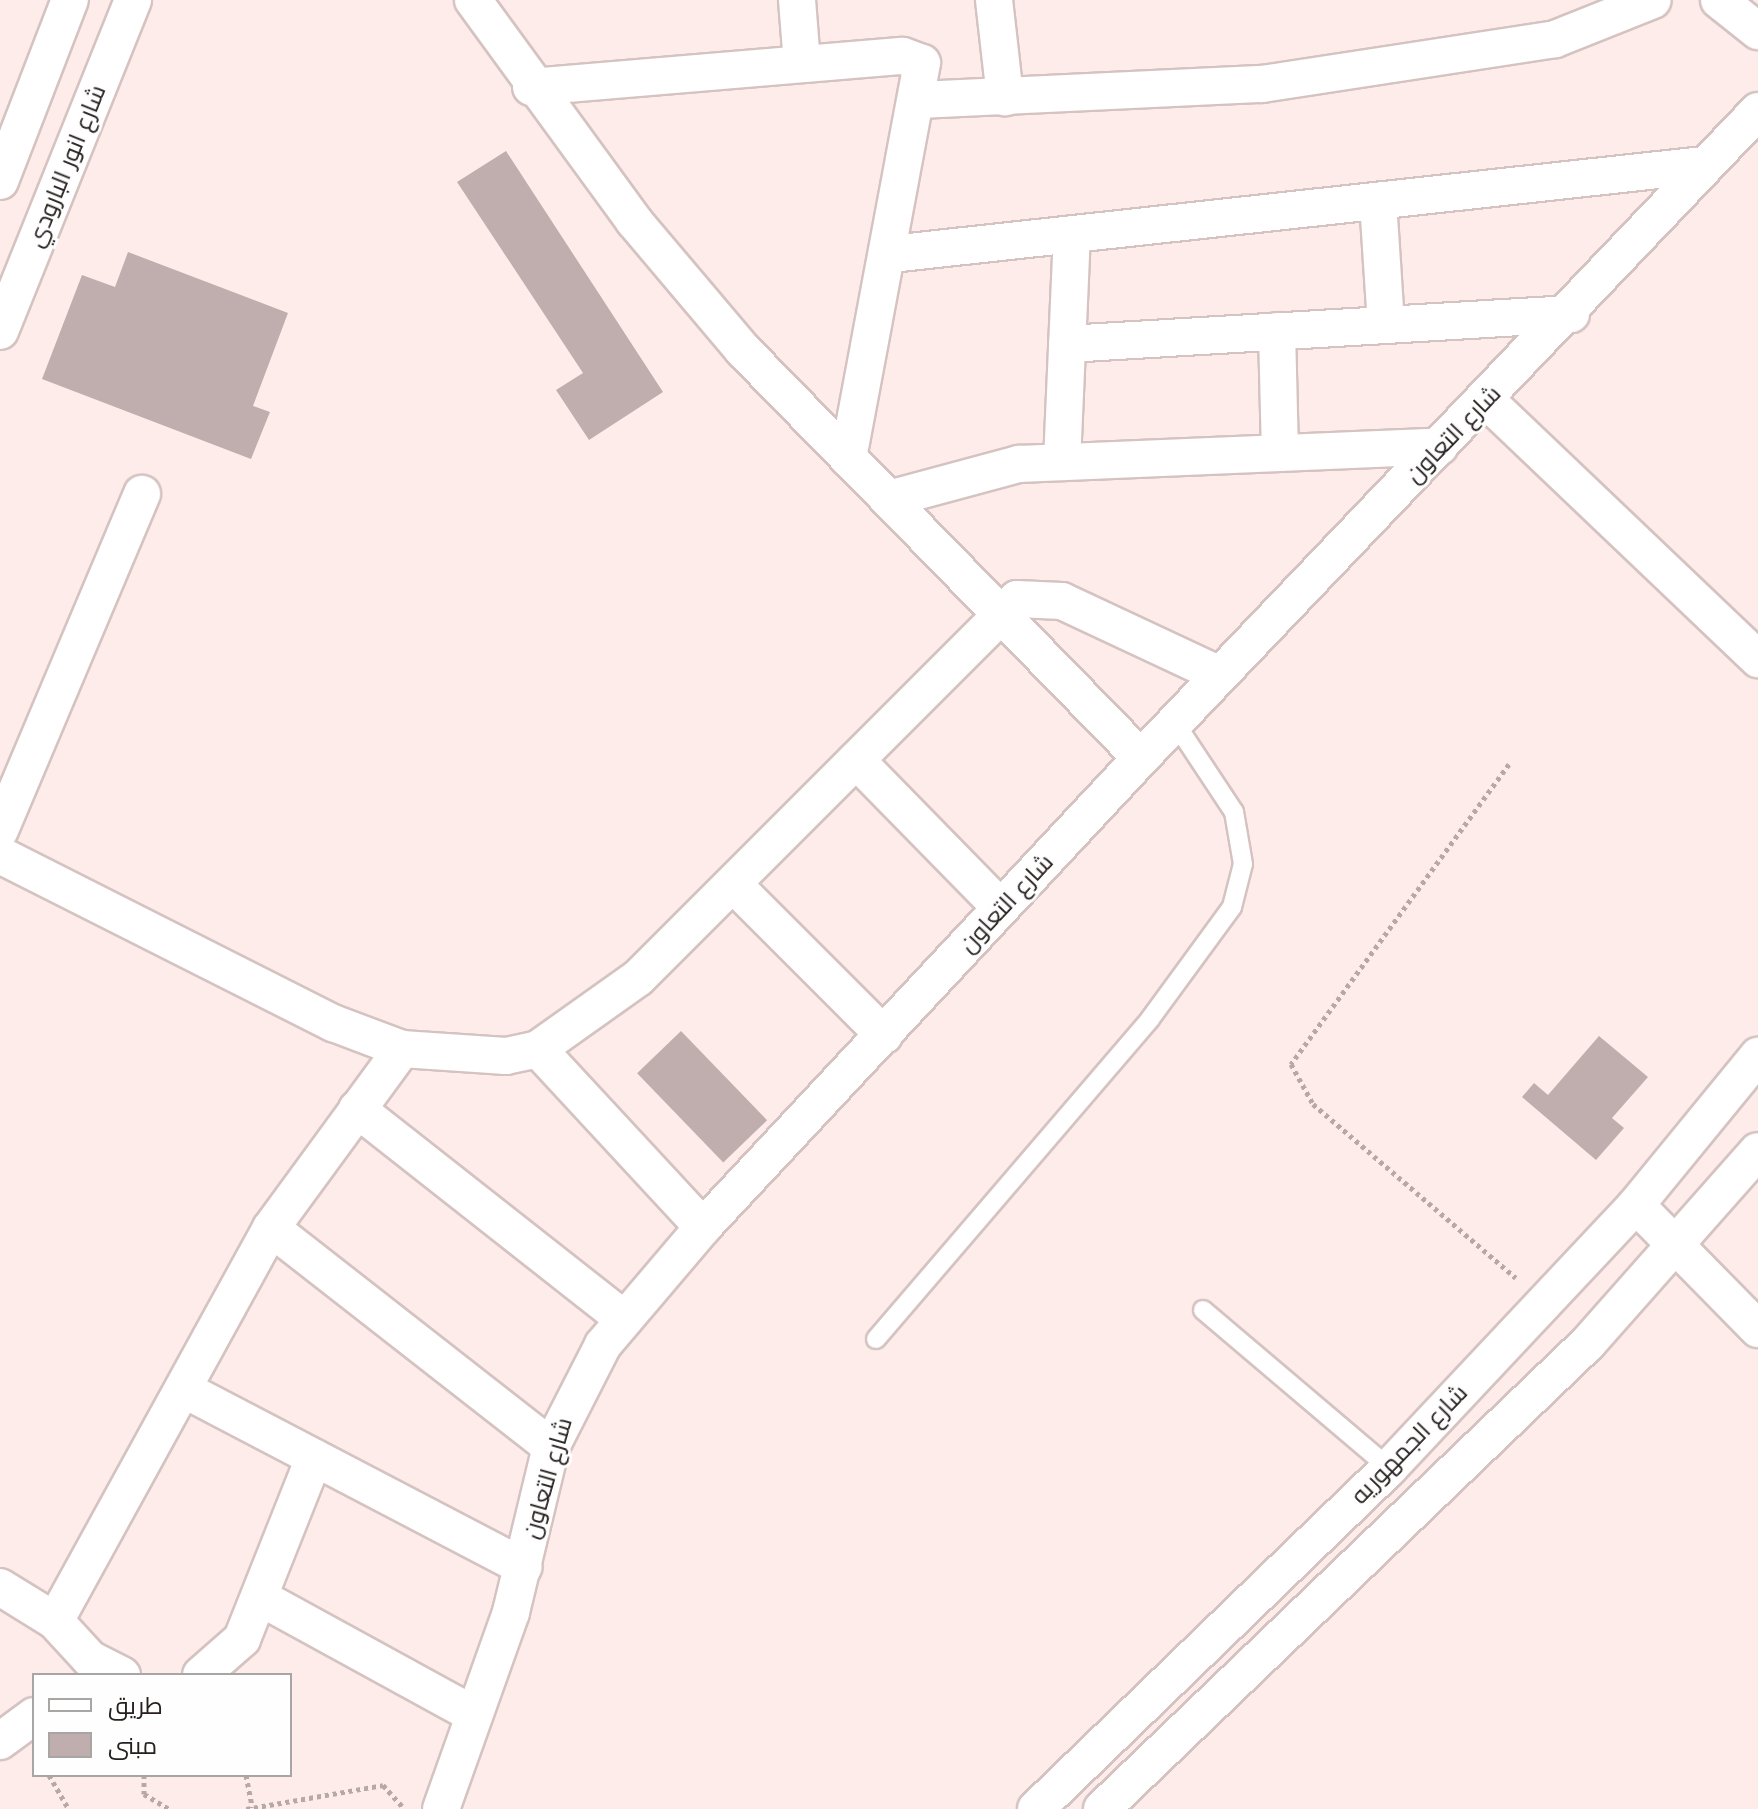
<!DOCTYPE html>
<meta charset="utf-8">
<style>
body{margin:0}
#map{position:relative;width:1758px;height:1809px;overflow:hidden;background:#feecea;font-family:Arial,Cairo,sans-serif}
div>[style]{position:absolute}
.building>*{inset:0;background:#bfaead;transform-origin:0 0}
.path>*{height:5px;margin-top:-2.5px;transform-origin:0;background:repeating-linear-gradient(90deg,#b6a8a6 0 4px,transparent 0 8px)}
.roads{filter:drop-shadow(2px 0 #d4c3c1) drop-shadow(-2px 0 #d4c3c1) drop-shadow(0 2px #d4c3c1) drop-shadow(0 -2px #d4c3c1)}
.service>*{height:18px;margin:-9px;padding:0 9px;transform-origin:9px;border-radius:9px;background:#fff}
.minor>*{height:36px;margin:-18px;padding:0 18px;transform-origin:18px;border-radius:18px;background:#fff}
span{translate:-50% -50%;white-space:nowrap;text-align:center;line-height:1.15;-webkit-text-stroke:6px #fefefe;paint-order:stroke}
.street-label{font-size:24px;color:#26201f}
.legend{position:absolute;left:32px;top:1673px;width:260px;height:104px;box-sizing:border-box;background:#fefefe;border:2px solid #a8a5a5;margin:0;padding:10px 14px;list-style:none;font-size:24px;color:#26201f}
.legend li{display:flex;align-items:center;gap:16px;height:40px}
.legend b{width:40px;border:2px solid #a8a5a5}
</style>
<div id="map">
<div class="building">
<div style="clip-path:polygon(506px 151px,663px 392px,589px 440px,556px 390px,583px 373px,457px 182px)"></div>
<div style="clip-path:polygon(128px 252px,288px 313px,253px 406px,270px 412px,251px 459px,42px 379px,82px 275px,115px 287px)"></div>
<div style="left:681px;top:1031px;width:124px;height:61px;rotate:46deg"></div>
<div style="clip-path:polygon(1599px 1036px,1648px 1077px,1612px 1118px,1624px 1128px,1596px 1160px,1522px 1097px,1534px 1083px,1548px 1095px)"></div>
</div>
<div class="path">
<div style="left:1509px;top:764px;width:371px;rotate:126deg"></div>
<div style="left:1291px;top:1064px;width:46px;rotate:61.2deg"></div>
<div style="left:1313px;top:1104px;width:267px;rotate:40.6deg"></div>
<div style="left:49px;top:1775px;width:39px;rotate:60deg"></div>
<div style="left:144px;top:1775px;width:19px;rotate:90deg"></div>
<div style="left:144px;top:1794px;width:29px;rotate:31deg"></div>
<div style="left:246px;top:1775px;width:33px;rotate:79deg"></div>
<div style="left:246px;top:1809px;width:139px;rotate:-9.9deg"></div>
<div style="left:383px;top:1785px;width:31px;rotate:48deg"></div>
</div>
<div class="roads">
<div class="service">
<div style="left:1203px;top:1310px;width:244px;rotate:40.3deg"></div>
<div style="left:876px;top:1339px;width:421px;rotate:-49.4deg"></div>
<div style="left:1150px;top:1019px;width:139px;rotate:-53.8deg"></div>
<div style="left:1232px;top:907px;width:44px;rotate:-75.7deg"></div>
<div style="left:1243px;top:864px;width:53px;rotate:-99.8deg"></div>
<div style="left:1234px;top:812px;width:107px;rotate:-123.5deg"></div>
</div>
<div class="minor">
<div style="left:473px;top:0;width:273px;rotate:53.9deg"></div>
<div style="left:634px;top:221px;width:169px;rotate:49.8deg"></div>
<div style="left:743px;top:350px;width:570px;rotate:45.71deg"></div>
<div style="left:797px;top:0;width:64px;rotate:85.5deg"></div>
<div style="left:994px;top:0;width:98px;rotate:83.5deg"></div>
<div style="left:1719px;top:0;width:50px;rotate:38.5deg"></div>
<div style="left:531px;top:87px;width:373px;rotate:-4.8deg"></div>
<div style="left:903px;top:56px;width:20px;rotate:20deg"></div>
<div style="left:922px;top:63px;width:402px;rotate:100.6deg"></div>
<div style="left:921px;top:100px;width:341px;rotate:-2.7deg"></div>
<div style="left:1262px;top:84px;width:296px;rotate:-8.7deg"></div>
<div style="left:1555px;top:39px;width:105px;rotate:-21.7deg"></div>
<div style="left:0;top:181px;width:194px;rotate:-68.9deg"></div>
<div style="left:1378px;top:201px;width:123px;rotate:86.3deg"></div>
<div style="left:891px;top:254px;width:818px;rotate:-6.25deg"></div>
<div style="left:0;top:331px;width:357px;rotate:-68.1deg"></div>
<div style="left:1277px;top:331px;width:122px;rotate:88.6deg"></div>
<div style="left:1067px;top:344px;width:505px;rotate:-3.41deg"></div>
<div style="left:1486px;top:400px;width:376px;rotate:43.6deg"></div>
<div style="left:1062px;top:462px;width:228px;rotate:-87.5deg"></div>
<div style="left:889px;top:499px;width:135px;rotate:-15.1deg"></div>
<div style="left:1019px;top:464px;width:421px;rotate:-2.4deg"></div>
<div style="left:856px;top:760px;width:207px;rotate:45.6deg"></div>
<div style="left:0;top:830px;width:365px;rotate:-67.1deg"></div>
<div style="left:0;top:855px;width:373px;rotate:26.8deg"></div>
<div style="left:333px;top:1023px;width:74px;rotate:20.6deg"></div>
<div style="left:402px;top:1049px;width:104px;rotate:3.9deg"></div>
<div style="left:506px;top:1056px;width:33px;rotate:-12deg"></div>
<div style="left:538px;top:1049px;width:123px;rotate:-35.4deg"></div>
<div style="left:638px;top:978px;width:536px;rotate:-45deg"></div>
<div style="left:1017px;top:599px;width:45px;rotate:2.5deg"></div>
<div style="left:1062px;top:601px;width:174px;rotate:25.1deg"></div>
<div style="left:735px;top:886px;width:211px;rotate:45deg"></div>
<div style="left:538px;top:1049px;width:243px;rotate:47.2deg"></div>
<div style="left:357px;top:1109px;width:340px;rotate:38.2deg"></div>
<div style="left:1636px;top:1205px;width:174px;rotate:45.5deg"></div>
<div style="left:271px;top:1228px;width:355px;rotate:38deg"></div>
<div style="left:185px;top:1390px;width:382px;rotate:27.6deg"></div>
<div style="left:0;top:1587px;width:65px;rotate:31.7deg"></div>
<div style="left:55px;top:1621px;width:52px;rotate:47.4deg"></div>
<div style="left:90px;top:1659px;width:36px;rotate:27deg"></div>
<div style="left:261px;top:1598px;width:242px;rotate:28.7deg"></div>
<div style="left:55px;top:1621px;width:448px;rotate:-61.2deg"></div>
<div style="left:271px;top:1228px;width:222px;rotate:-53.8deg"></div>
<div style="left:201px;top:1675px;width:55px;rotate:-41.3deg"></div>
<div style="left:242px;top:1639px;width:195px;rotate:-68.3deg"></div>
<div style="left:0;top:1741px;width:42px;rotate:-36.3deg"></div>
<div style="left:441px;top:1809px;width:209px;rotate:-70.4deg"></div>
<div style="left:511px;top:1612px;width:170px;rotate:-76.4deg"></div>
<div style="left:551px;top:1447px;width:114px;rotate:-63deg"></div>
<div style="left:603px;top:1345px;width:155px;rotate:-49.7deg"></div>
<div style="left:703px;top:1227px;width:642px;rotate:-46.96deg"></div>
<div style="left:1141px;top:758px;width:894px;rotate:-46.36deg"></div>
<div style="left:1036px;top:1809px;width:491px;rotate:-44deg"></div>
<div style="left:1389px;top:1468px;width:361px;rotate:-46.8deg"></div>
<div style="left:1636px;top:1205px;width:193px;rotate:-50.7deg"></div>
<div style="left:1102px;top:1809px;width:673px;rotate:-43.8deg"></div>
<div style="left:1588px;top:1343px;width:256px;rotate:-48.5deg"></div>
</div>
</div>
<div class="street-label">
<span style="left:66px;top:166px;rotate:-68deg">شارع انور البارودي</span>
<span style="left:1453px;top:434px;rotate:-46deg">شارع التعاون</span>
<span style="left:1006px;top:903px;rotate:-47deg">شارع التعاون</span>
<span style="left:1409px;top:1444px;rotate:-46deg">شارع الجمهوريه</span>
<span style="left:547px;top:1478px;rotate:-74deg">شارع التعاون</span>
</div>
<ul class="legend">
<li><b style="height:10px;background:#fff"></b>طريق</li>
<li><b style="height:22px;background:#bfaead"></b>مبنى</li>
</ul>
</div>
